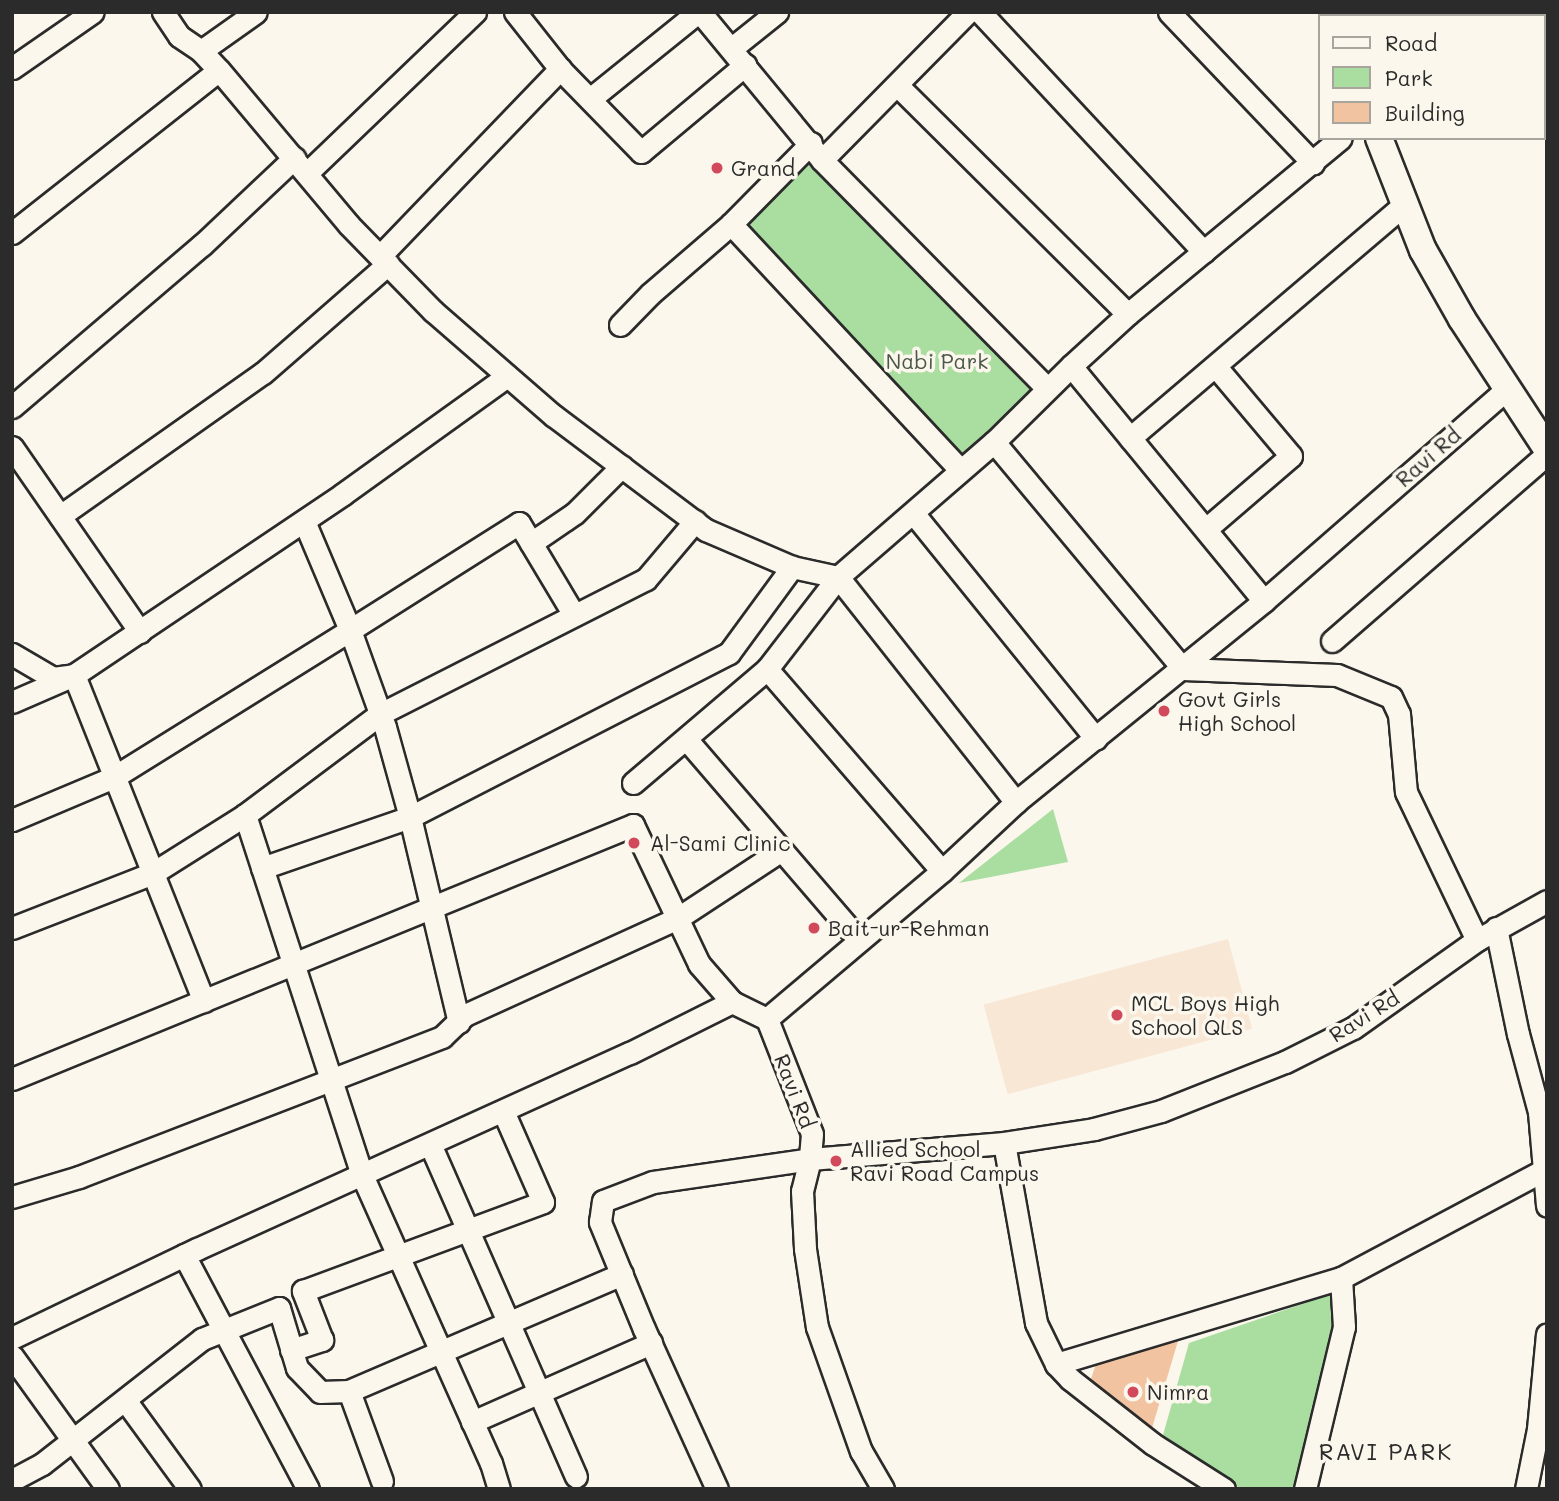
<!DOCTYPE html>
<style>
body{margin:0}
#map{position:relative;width:1559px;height:1501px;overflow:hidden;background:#fbf7ec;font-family:Mali,sans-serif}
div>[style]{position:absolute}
.built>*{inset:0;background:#f8e7d5;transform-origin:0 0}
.green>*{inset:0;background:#aadea1;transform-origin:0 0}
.building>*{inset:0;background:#f1c3a0}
.roads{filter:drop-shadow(2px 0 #2b2b2b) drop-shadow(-2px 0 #2b2b2b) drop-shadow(0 2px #2b2b2b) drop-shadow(0 -2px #2b2b2b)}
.minor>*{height:21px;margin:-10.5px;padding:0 10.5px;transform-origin:10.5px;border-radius:10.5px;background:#fbf7ec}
.tertiary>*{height:26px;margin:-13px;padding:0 13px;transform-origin:13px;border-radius:13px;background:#fbf7ec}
.dots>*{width:19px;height:19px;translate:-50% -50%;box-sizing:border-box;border:4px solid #fbf7ec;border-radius:50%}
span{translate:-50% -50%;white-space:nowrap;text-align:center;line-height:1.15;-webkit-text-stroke:7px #fbf7ec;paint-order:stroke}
.poi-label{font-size:21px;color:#2b2b2b}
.left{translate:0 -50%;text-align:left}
.park-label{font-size:21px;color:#4b5848}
.street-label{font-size:21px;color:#2b2b2b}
.neighbourhood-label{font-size:23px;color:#2b2b2b;letter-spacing:2px}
.frame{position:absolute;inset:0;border:14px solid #2b2b2b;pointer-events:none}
.legend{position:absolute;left:1318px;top:14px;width:228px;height:126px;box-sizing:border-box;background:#fbf7ec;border:2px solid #a8a59f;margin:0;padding:9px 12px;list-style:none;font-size:21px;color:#2b2b2b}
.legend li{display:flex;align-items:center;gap:14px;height:35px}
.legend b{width:35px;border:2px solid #a8a59f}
</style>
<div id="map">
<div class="built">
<div style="left:1228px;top:939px;width:93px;height:253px;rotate:75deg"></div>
</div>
<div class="green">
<div style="left:811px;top:163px;width:324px;height:94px;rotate:46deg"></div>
<div style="clip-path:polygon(1053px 809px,1068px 862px,959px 883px)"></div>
<div style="clip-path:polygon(1334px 1293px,1337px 1331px,1298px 1489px,1241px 1489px,1163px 1435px,1189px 1343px)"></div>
</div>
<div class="building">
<div style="clip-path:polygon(1178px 1341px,1152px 1428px,1117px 1405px,1091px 1379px,1096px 1364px)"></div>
</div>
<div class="roads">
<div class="minor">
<div style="left:163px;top:12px;width:29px;rotate:56deg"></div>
<div style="left:179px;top:36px;width:27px;rotate:34deg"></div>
<div style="left:201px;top:51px;width:26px;rotate:47deg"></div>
<div style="left:219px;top:70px;width:202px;rotate:50deg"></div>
<div style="left:349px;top:225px;width:120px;rotate:45.7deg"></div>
<div style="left:433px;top:311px;width:160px;rotate:41deg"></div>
<div style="left:554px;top:416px;width:190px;rotate:36.9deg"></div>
<div style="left:706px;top:530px;width:94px;rotate:23.3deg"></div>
<div style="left:792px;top:567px;width:47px;rotate:12.3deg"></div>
<div style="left:838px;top:577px;width:287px;rotate:51.7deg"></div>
<div style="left:515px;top:12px;width:73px;rotate:51.7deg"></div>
<div style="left:560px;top:69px;width:116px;rotate:45.7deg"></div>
<div style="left:641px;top:152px;width:136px;rotate:-39.9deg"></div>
<div style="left:700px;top:12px;width:192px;rotate:50.5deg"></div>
<div style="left:822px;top:160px;width:320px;rotate:45.4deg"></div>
<div style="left:980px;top:12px;width:328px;rotate:47deg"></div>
<div style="left:1169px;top:12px;width:209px;rotate:46.4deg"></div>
<div style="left:732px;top:48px;width:58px;rotate:-38.7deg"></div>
<div style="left:201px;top:51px;width:67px;rotate:-35.3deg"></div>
<div style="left:12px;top:68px;width:98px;rotate:-34.7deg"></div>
<div style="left:897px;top:85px;width:325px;rotate:44.8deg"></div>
<div style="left:590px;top:99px;width:139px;rotate:-38.9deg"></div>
<div style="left:811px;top:143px;width:114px;rotate:134.6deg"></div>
<div style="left:731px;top:224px;width:336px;rotate:47deg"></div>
<div style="left:822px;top:160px;width:208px;rotate:-45.4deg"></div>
<div style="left:307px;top:173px;width:233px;rotate:-43.8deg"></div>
<div style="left:12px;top:233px;width:263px;rotate:-38.2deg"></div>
<div style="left:380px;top:256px;width:260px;rotate:-46.1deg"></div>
<div style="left:620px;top:325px;width:43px;rotate:-45.9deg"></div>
<div style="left:650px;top:294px;width:107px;rotate:-40.8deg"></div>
<div style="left:1508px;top:388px;width:324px;rotate:138.9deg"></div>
<div style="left:1264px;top:601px;width:319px;rotate:141deg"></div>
<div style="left:1016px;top:802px;width:101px;rotate:137deg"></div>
<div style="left:942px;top:871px;width:229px;rotate:139.8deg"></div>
<div style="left:767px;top:1019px;width:123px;rotate:68.6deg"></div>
<div style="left:812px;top:1134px;width:25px;rotate:95deg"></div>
<div style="left:810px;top:1159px;width:195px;rotate:-4.7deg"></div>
<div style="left:1004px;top:1143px;width:91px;rotate:-8.8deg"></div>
<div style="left:1094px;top:1129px;width:69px;rotate:-15deg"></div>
<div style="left:1161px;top:1111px;width:133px;rotate:-21.6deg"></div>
<div style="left:1285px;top:1062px;width:76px;rotate:-26.6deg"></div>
<div style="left:1353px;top:1028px;width:152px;rotate:-35.4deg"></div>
<div style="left:1477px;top:940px;width:80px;rotate:-29.1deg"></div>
<div style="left:12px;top:407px;width:250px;rotate:-40.5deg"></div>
<div style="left:202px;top:245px;width:127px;rotate:-43.4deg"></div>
<div style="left:1130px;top:438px;width:362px;rotate:-40.4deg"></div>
<div style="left:994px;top:442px;width:295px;rotate:50.2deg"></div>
<div style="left:1183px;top:669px;width:154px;rotate:2.2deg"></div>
<div style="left:1337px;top:675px;width:58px;rotate:22.2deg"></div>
<div style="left:1391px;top:697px;width:19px;rotate:65deg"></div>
<div style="left:1399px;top:714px;width:78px;rotate:84.9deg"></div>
<div style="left:1406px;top:792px;width:164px;rotate:64.4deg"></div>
<div style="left:12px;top:447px;width:225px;rotate:55.3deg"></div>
<div style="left:914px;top:514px;width:289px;rotate:51deg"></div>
<div style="left:60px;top:516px;width:248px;rotate:-35.2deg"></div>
<div style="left:263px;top:373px;width:166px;rotate:-41.1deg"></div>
<div style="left:304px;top:521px;width:118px;rotate:67.1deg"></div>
<div style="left:350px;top:630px;width:200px;rotate:-32.3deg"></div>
<div style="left:519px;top:523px;width:107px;rotate:59.1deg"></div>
<div style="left:1206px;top:529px;width:112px;rotate:-40.7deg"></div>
<div style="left:1291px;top:456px;width:116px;rotate:-130.1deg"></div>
<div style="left:531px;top:543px;width:53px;rotate:-34.3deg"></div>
<div style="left:575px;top:513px;width:66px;rotate:-45deg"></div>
<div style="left:1264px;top:601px;width:304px;rotate:-129.4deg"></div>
<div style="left:1071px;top:366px;width:77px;rotate:-42.4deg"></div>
<div style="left:1128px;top:314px;width:276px;rotate:-39.6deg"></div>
<div style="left:1332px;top:641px;width:285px;rotate:-41deg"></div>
<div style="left:12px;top:654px;width:48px;rotate:30.3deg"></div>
<div style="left:53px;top:678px;width:21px;rotate:-8deg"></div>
<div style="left:74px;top:675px;width:324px;rotate:-33.9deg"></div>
<div style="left:343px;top:494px;width:202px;rotate:-35.7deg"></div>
<div style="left:767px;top:669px;width:267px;rotate:49.1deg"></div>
<div style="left:12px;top:702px;width:68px;rotate:-23.5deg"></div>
<div style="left:74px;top:675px;width:351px;rotate:68.3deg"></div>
<div style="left:687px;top:740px;width:264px;rotate:49.3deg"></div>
<div style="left:633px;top:783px;width:176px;rotate:-40.4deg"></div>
<div style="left:767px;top:669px;width:116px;rotate:-52.3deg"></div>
<div style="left:838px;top:577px;width:206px;rotate:-40.9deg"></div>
<div style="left:994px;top:442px;width:108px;rotate:-44.6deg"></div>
<div style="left:245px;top:815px;width:379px;rotate:72deg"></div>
<div style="left:362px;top:1175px;width:316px;rotate:65.9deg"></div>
<div style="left:491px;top:1463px;width:27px;rotate:73deg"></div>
<div style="left:12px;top:820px;width:111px;rotate:-22.9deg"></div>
<div style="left:114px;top:777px;width:278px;rotate:-31.9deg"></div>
<div style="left:350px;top:630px;width:103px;rotate:70.2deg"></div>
<div style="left:385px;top:727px;width:93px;rotate:74.5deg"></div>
<div style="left:410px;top:817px;width:211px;rotate:76.6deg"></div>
<div style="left:262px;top:868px;width:157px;rotate:-19deg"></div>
<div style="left:410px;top:817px;width:359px;rotate:-27.2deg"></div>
<div style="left:729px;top:653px;width:107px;rotate:-53.8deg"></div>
<div style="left:12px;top:928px;width:151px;rotate:-21.3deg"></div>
<div style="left:153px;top:873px;width:109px;rotate:-32.2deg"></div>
<div style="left:245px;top:815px;width:169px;rotate:-36.8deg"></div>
<div style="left:380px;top:714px;width:298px;rotate:-26.9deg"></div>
<div style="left:646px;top:579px;width:76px;rotate:-49.8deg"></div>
<div style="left:1496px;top:928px;width:108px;rotate:78.3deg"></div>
<div style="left:1518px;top:1034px;width:81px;rotate:74.9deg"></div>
<div style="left:1539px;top:1112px;width:94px;rotate:85.1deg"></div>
<div style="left:12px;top:1079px;width:671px;rotate:-22.25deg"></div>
<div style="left:633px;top:825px;width:154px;rotate:64.6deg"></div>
<div style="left:699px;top:964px;width:50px;rotate:49deg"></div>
<div style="left:732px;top:1002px;width:39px;rotate:26deg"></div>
<div style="left:1004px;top:1143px;width:183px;rotate:79.9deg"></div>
<div style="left:1036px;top:1323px;width:46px;rotate:64deg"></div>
<div style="left:1056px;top:1364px;width:21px;rotate:47deg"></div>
<div style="left:1070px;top:1379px;width:105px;rotate:38.1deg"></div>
<div style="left:1153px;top:1444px;width:84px;rotate:32.4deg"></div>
<div style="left:430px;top:1144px;width:363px;rotate:66.3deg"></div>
<div style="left:12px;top:1197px;width:70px;rotate:-16.6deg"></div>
<div style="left:79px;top:1177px;width:389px;rotate:-21.1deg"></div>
<div style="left:442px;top:1037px;width:32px;rotate:-44deg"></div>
<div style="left:465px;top:1015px;width:234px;rotate:-24.5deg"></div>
<div style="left:678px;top:918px;width:122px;rotate:-33.3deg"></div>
<div style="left:184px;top:1255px;width:265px;rotate:62.1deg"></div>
<div style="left:12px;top:1338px;width:205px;rotate:-25.7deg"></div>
<div style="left:197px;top:1249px;width:475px;rotate:-24.4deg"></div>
<div style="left:630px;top:1053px;width:114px;rotate:-26.6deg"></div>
<div style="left:291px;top:1350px;width:33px;rotate:-18deg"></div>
<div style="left:322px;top:1340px;width:53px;rotate:-111.2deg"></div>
<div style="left:303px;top:1291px;width:256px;rotate:-20.3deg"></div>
<div style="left:543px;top:1202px;width:99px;rotate:-113.7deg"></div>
<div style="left:12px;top:1356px;width:164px;rotate:54.2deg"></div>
<div style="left:1056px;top:1364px;width:298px;rotate:-16.8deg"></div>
<div style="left:1341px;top:1278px;width:230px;rotate:-28deg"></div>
<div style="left:349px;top:1391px;width:96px;rotate:69.9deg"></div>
<div style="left:125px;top:1400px;width:110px;rotate:53.9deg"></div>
<div style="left:472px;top:1422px;width:196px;rotate:-23.8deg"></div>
<div style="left:12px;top:1480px;width:34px;rotate:-28deg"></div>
<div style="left:42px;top:1464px;width:203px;rotate:-38deg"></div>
<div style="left:202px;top:1339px;width:83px;rotate:-21.9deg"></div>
<div style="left:279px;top:1308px;width:63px;rotate:73.3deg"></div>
<div style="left:297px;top:1368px;width:33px;rotate:46deg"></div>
<div style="left:320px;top:1392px;width:29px;rotate:-2deg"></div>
<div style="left:349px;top:1391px;width:297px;rotate:-23.2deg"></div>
<div style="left:717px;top:1489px;width:176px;rotate:-114.5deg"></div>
<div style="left:644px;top:1329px;width:116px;rotate:-112.4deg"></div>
<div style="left:600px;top:1222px;width:21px;rotate:-82deg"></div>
<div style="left:603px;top:1201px;width:53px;rotate:-20.8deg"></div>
<div style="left:653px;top:1182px;width:159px;rotate:-8.3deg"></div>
<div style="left:810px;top:1159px;width:33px;rotate:104deg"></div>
<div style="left:802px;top:1191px;width:58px;rotate:87deg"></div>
<div style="left:805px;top:1249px;width:79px;rotate:81.3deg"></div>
<div style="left:817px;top:1327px;width:132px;rotate:70.5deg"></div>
<div style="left:861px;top:1451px;width:44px;rotate:59.9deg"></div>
<div style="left:1305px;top:1489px;width:167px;rotate:-76.5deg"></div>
<div style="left:1344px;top:1327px;width:49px;rotate:-93.5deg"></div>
<div style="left:1526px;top:1489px;width:61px;rotate:-78.7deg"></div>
<div style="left:1538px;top:1429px;width:95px;rotate:-84.6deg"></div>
</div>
<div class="tertiary">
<div style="left:1337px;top:12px;width:4px;rotate:63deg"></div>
<div style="left:1379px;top:138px;width:120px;rotate:68.6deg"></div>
<div style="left:1423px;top:250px;width:79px;rotate:60.5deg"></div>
<div style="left:1462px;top:319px;width:155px;rotate:56.8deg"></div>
</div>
</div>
<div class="dots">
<div style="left:717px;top:168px;background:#d1495b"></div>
<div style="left:1164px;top:711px;background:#d1495b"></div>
<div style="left:634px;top:843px;background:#d1495b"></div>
<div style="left:814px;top:928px;background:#d1495b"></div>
<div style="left:1117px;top:1015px;background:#d1495b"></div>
<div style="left:836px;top:1161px;background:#d1495b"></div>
<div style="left:1133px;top:1392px;background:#d1495b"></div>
</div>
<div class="poi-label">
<span class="left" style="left:731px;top:168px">Grand</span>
<span class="left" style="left:1178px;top:711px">Govt Girls<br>High School</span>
<span class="left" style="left:650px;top:843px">Al-Sami Clinic</span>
<span class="left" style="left:828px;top:928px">Bait-ur-Rehman</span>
<span class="left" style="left:1131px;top:1015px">MCL Boys High<br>School QLS</span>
<span class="left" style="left:850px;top:1161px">Allied School<br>Ravi Road Campus</span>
<span class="left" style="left:1147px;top:1392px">Nimra</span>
</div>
<div class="park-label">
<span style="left:937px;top:361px">Nabi Park</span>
</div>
<div class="street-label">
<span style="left:1428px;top:457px;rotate:-41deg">Ravi Rd</span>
<span style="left:1364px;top:1016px;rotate:-32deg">Ravi Rd</span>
<span style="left:795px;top:1091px;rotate:69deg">Ravi Rd</span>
</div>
<div class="neighbourhood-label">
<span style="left:1386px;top:1451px">RAVI PARK</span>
</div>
<div class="frame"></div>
<ul class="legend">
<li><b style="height:9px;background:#fbf7ec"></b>Road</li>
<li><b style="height:19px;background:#aadea1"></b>Park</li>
<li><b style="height:19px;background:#f1c3a0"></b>Building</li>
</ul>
</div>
